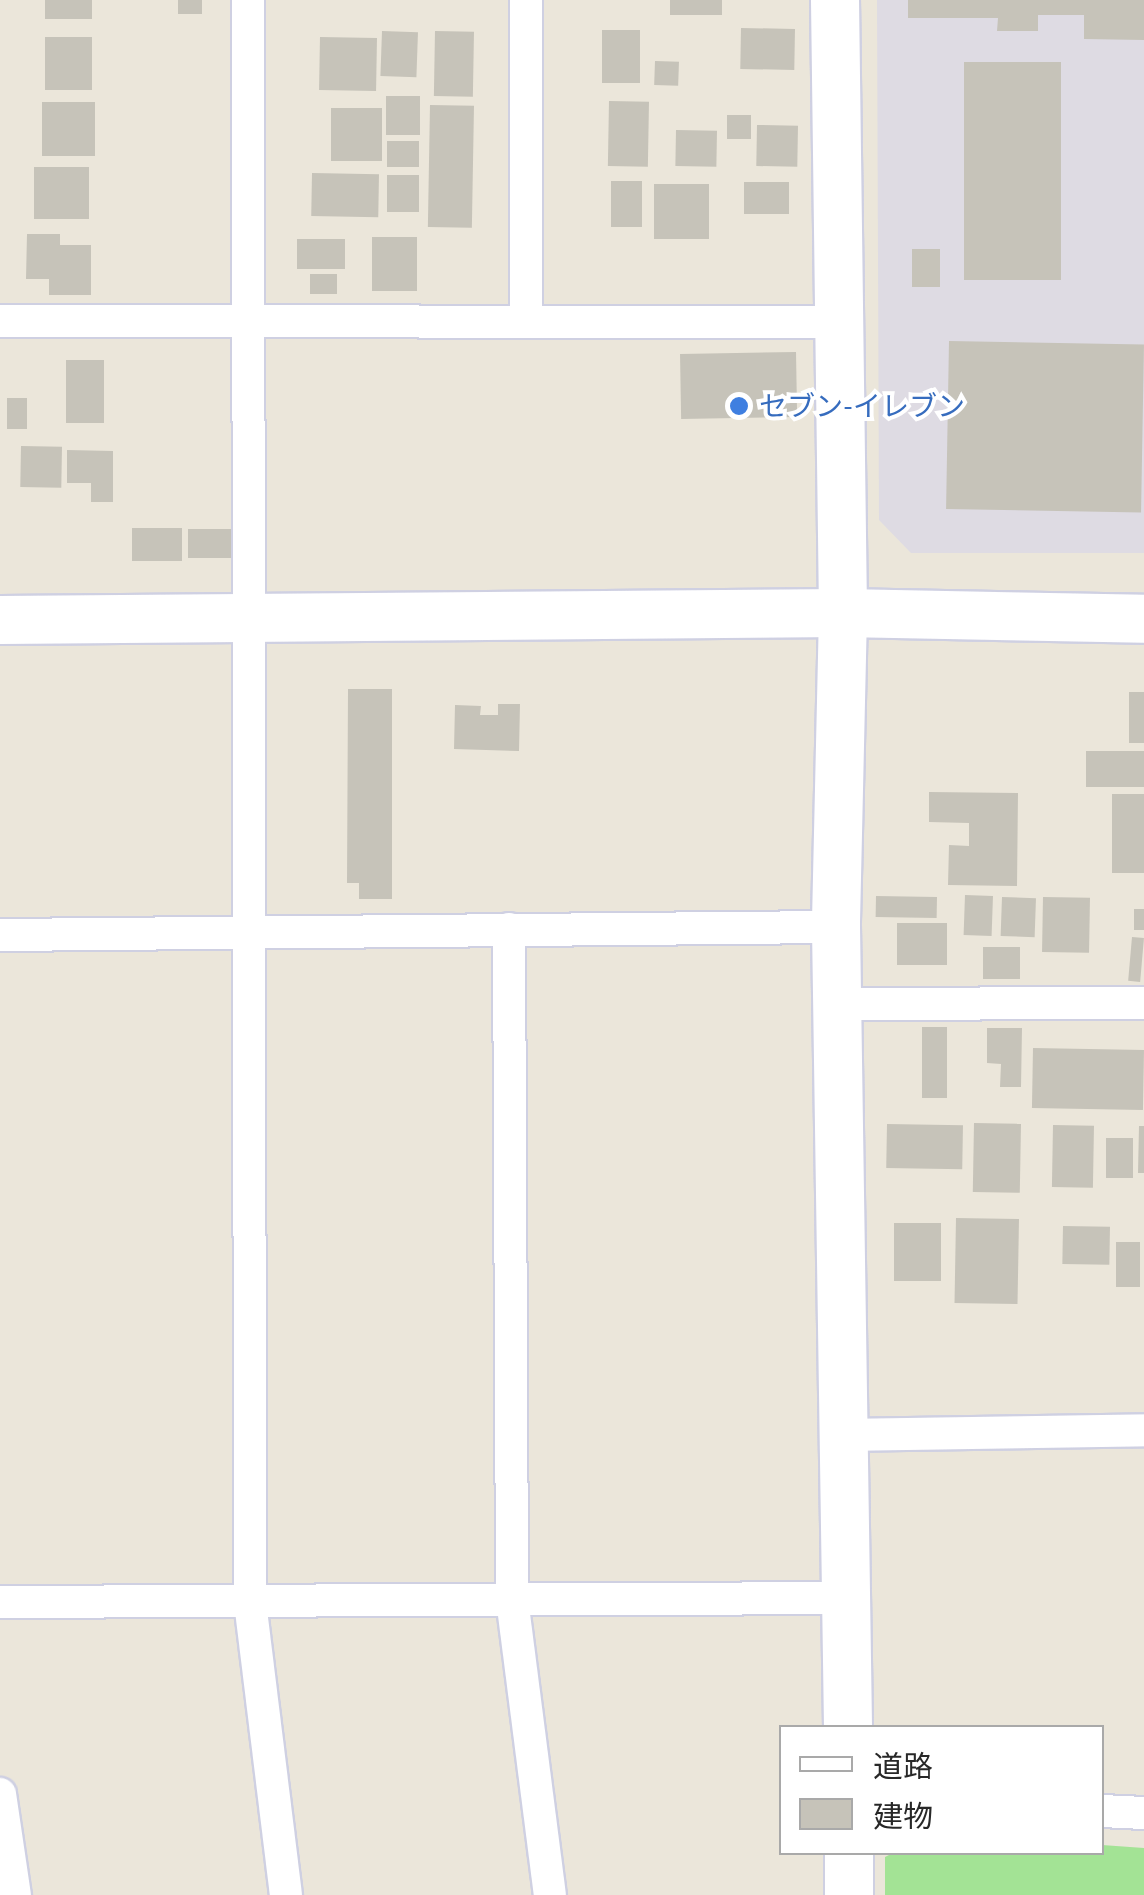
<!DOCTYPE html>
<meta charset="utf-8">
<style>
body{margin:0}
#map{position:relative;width:1144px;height:1895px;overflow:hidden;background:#ebe6da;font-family:"PT Sans","Noto Sans JP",sans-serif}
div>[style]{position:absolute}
.industrial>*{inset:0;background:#dedbe3}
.green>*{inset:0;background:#a3e395}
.building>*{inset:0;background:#c6c3b9;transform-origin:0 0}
.roads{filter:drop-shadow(2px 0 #cfd0e2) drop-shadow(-2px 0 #cfd0e2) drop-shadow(0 2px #cfd0e2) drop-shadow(0 -2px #cfd0e2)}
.street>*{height:32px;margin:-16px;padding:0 16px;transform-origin:16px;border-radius:16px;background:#fff}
.secondary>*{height:48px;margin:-24px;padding:0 24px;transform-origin:24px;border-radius:24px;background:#fff}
.dots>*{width:28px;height:28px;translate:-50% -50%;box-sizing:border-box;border:5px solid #fff;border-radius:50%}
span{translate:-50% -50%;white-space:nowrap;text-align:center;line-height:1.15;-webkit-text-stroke:8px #fff;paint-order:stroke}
.shop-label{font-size:28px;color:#366cbe}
.left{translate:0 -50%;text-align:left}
.legend{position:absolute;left:779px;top:1725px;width:325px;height:130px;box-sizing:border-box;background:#fff;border:2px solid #a9a9a9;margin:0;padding:12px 18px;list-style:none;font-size:30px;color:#282828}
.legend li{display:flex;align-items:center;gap:20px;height:50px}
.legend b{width:50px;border:2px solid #a9a9a9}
</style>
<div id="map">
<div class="industrial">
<div style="clip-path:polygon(877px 0,1144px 0,1144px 553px,911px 553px,879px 520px)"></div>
</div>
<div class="green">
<div style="clip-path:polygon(1102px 1845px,1144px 1848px,1144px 1895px,885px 1895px,885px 1857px,893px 1853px,1102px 1852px)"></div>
</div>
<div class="building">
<div style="left:45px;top:0;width:47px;height:19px"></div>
<div style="left:178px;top:0;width:24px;height:14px"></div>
<div style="left:670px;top:0;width:52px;height:15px"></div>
<div style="clip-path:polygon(908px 0,1144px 0,1144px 40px,1084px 39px,1084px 15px,1038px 15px,1038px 31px,997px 31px,998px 18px,908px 18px)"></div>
<div style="left:741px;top:28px;width:54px;height:41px;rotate:1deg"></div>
<div style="left:602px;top:30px;width:38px;height:53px"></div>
<div style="left:382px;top:31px;width:36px;height:45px;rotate:2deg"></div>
<div style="left:435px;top:31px;width:39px;height:65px;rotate:1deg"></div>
<div style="left:45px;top:37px;width:47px;height:53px"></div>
<div style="left:320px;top:37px;width:57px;height:53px;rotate:1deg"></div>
<div style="left:655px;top:61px;width:24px;height:24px;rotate:2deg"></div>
<div style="left:964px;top:62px;width:97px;height:218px"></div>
<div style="left:386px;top:96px;width:34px;height:39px"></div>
<div style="left:609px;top:101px;width:40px;height:65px;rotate:1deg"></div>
<div style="left:42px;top:102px;width:53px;height:54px"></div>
<div style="left:430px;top:105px;width:44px;height:122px;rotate:1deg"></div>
<div style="left:331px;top:108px;width:51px;height:53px"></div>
<div style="left:727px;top:115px;width:24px;height:24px"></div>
<div style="left:757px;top:125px;width:41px;height:41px;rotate:1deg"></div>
<div style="left:676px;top:130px;width:41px;height:36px;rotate:1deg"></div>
<div style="left:387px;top:141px;width:32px;height:26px"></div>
<div style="left:34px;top:167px;width:55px;height:52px"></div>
<div style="left:312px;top:173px;width:67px;height:43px;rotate:1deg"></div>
<div style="left:387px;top:175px;width:32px;height:37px"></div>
<div style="left:611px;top:181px;width:31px;height:46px"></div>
<div style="left:744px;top:182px;width:45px;height:32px"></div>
<div style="left:654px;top:184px;width:55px;height:55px"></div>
<div style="clip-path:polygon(27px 234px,60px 234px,60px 245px,91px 245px,91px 295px,49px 295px,49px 279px,26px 279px)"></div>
<div style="left:372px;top:237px;width:45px;height:54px"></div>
<div style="left:297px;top:239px;width:48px;height:30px"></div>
<div style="left:912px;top:249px;width:28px;height:38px"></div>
<div style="left:310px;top:274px;width:27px;height:20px"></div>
<div style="left:949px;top:341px;width:195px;height:168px;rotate:1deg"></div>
<div style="left:796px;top:352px;width:65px;height:116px;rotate:89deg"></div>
<div style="left:66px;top:360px;width:38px;height:63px"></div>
<div style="left:7px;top:398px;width:20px;height:31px"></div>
<div style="left:21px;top:446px;width:41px;height:41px;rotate:1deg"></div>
<div style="clip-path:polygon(67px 450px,113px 451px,113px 502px,91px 502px,91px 483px,67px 483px)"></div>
<div style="left:132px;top:528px;width:50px;height:33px"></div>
<div style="left:188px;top:529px;width:45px;height:29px"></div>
<div style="clip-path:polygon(348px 689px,392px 689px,392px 899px,359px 899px,359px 883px,347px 883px)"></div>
<div style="left:1129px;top:692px;width:15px;height:51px"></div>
<div style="clip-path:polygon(498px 704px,520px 704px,519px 751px,454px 749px,455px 705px,481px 706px,480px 715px,498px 715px)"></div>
<div style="left:1086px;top:751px;width:58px;height:36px"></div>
<div style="clip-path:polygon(929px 792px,1018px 793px,1017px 886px,948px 885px,949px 845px,969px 846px,969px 823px,929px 822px)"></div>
<div style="left:1112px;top:794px;width:32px;height:79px"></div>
<div style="left:965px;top:895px;width:28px;height:40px;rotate:2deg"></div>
<div style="left:876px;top:896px;width:61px;height:21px;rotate:1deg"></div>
<div style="left:1002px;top:897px;width:34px;height:39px;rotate:2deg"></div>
<div style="left:1043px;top:897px;width:47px;height:55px;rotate:1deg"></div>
<div style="left:1134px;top:909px;width:10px;height:21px"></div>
<div style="left:897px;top:923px;width:50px;height:42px"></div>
<div style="left:1132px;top:937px;width:12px;height:44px;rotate:5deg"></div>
<div style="left:983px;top:947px;width:37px;height:32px"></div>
<div style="left:922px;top:1027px;width:25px;height:71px"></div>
<div style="clip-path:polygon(987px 1028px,1022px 1028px,1021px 1087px,1000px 1087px,1001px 1064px,987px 1063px)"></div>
<div style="left:1033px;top:1048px;width:111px;height:60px;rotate:1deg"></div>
<div style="left:974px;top:1123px;width:47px;height:69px;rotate:1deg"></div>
<div style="left:887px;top:1124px;width:76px;height:44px;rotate:1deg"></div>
<div style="left:1053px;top:1125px;width:41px;height:62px;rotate:1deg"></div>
<div style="clip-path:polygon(1139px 1126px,1144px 1126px,1144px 1173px,1138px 1173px)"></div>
<div style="left:1106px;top:1138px;width:27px;height:40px"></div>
<div style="left:956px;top:1218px;width:63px;height:85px;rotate:1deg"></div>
<div style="left:894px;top:1223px;width:47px;height:58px"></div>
<div style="left:1063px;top:1226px;width:47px;height:38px;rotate:1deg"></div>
<div style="left:1116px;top:1242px;width:24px;height:45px"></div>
</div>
<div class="roads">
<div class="street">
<div style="left:248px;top:0;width:1602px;rotate:89.93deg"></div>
<div style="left:250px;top:1602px;width:295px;rotate:83deg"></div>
<div style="left:526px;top:0;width:317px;rotate:90deg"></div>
<div style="left:0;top:321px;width:835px;rotate:0.07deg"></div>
<div style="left:509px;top:929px;width:670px;rotate:89.74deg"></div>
<div style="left:512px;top:1599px;width:298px;rotate:82.7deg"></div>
<div style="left:0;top:935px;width:836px;rotate:-0.55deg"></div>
<div style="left:839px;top:1004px;width:305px;rotate:-0.2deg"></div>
<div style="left:842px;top:1435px;width:302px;rotate:-0.9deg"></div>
<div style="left:0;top:1602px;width:846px;rotate:-0.27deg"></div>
<div style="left:0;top:1794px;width:102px;rotate:81.6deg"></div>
<div style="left:1102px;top:1811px;width:42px;rotate:2.7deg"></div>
</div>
<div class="secondary">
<div style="left:835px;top:0;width:613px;rotate:89.25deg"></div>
<div style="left:843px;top:613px;width:314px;rotate:91.3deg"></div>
<div style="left:836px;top:927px;width:801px;rotate:89.14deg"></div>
<div style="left:0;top:620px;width:843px;rotate:-0.48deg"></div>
<div style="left:843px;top:613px;width:301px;rotate:1.1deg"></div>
<div style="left:849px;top:1895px;width:43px;rotate:-90deg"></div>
</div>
</div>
<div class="dots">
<div style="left:739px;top:406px;background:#3f7fe0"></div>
</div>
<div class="shop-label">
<span class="left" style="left:759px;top:406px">セブン-イレブン</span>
</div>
<ul class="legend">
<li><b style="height:12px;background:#fff"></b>道路</li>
<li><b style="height:28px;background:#c6c3b9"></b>建物</li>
</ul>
</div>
